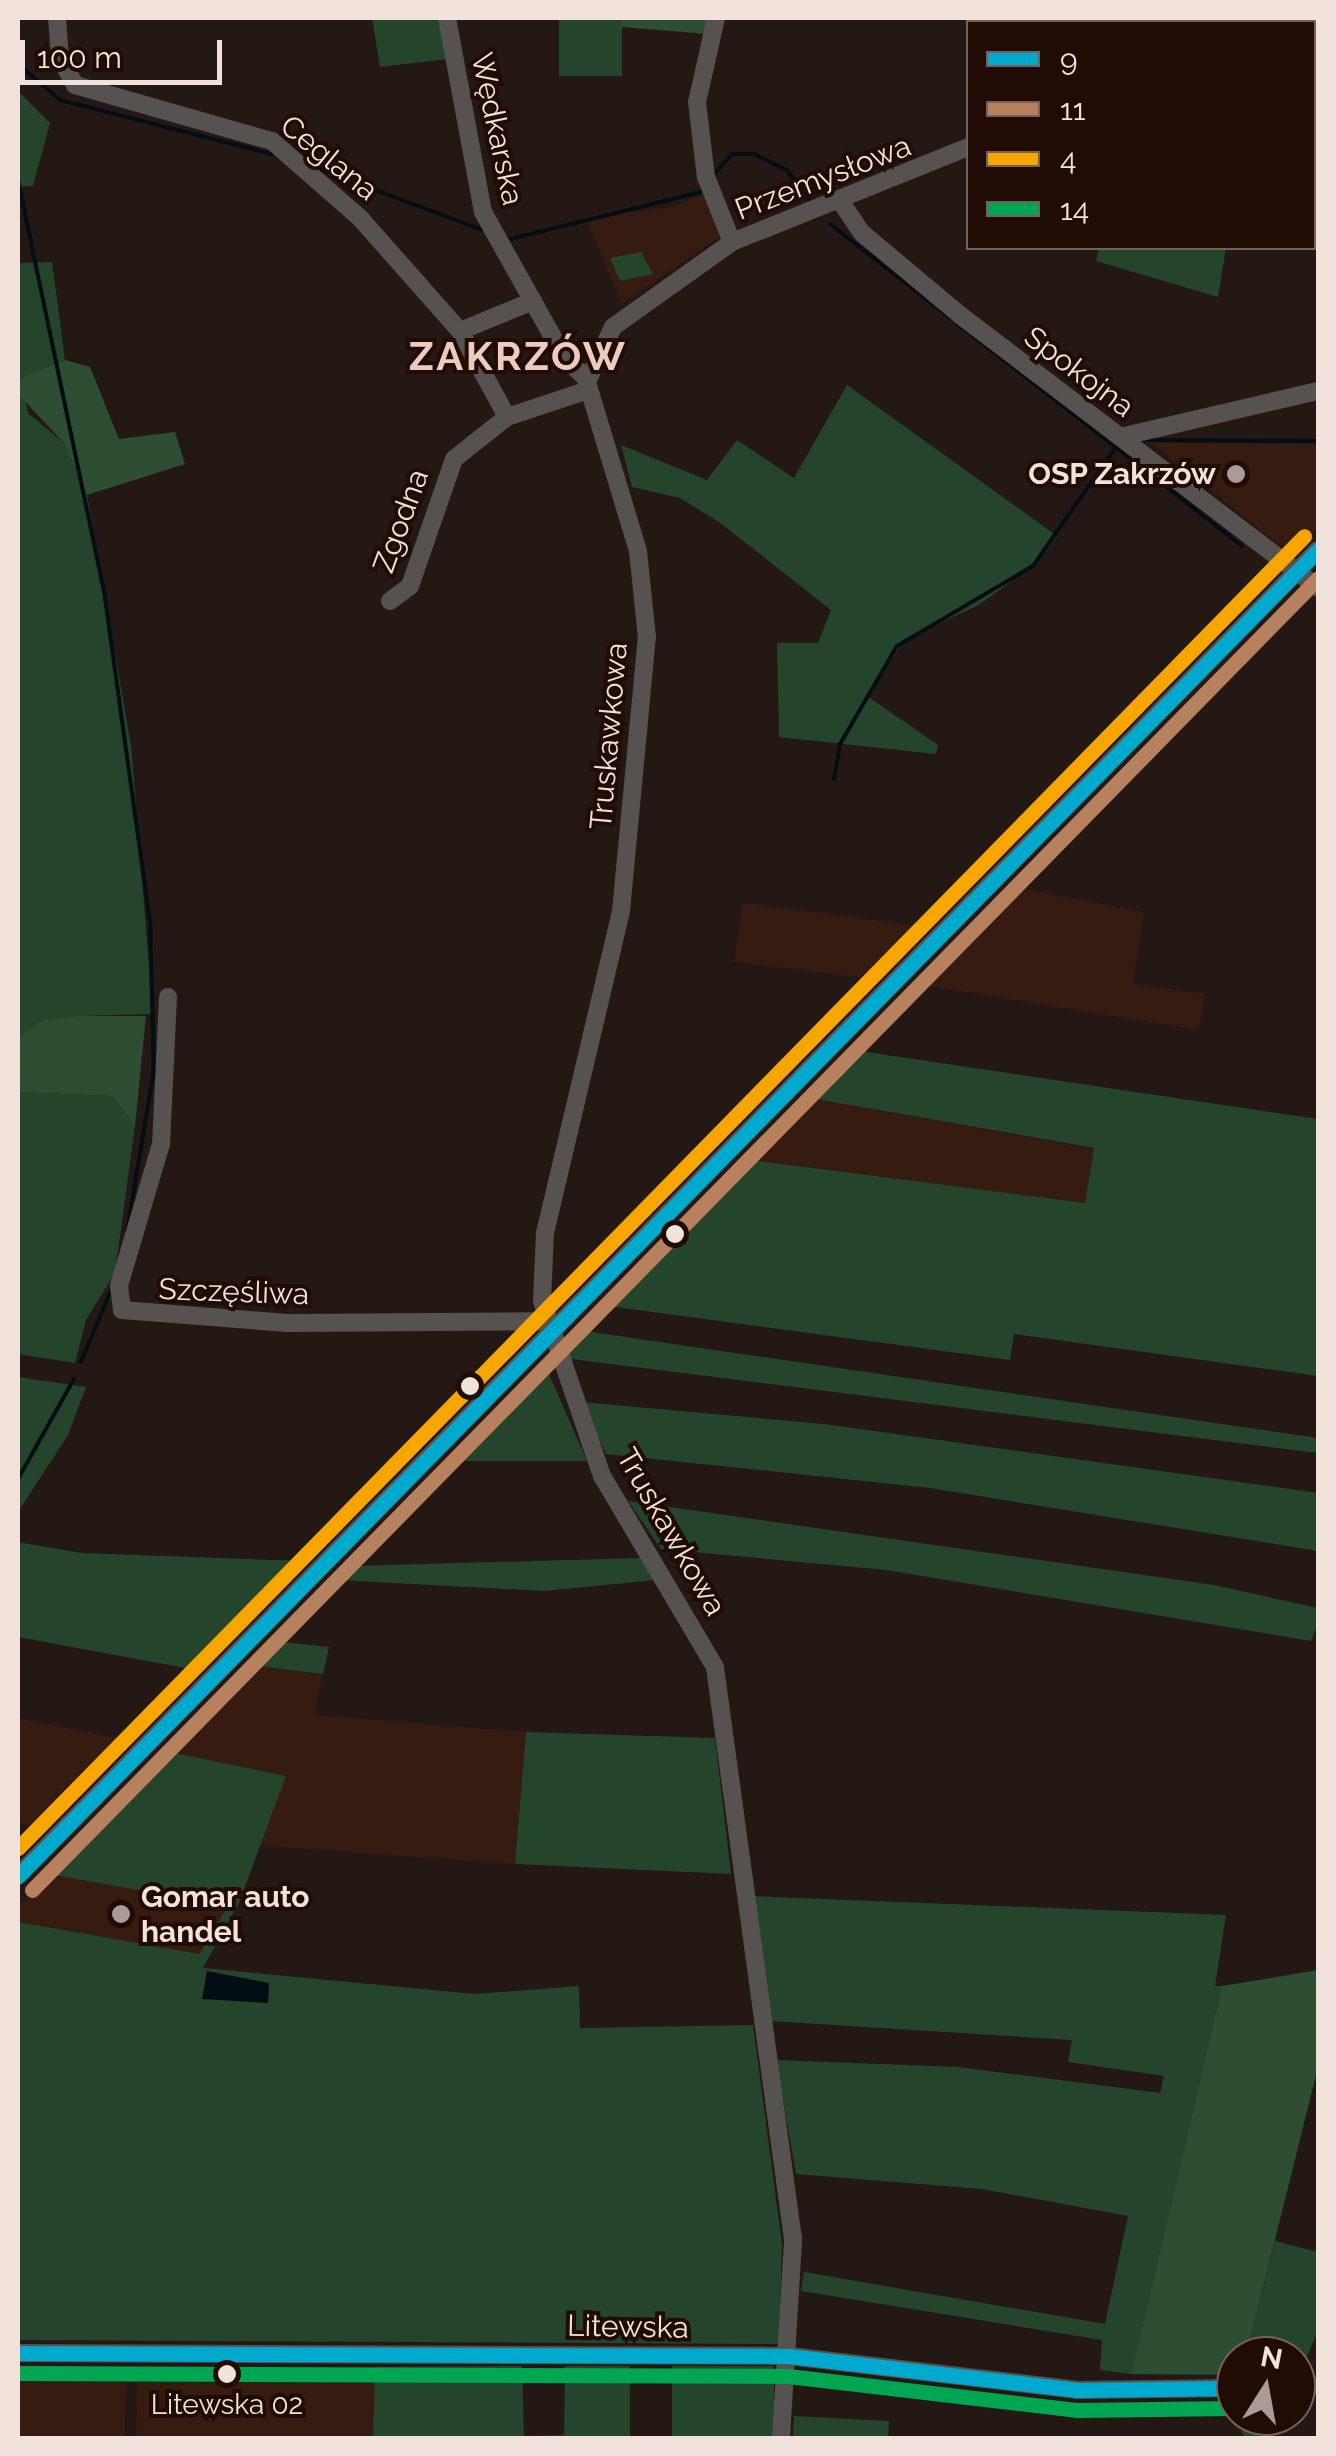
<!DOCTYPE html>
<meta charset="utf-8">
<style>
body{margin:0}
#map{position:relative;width:1336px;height:2456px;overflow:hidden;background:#231813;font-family:Raleway,sans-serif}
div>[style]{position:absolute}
.built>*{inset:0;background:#351b10;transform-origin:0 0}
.green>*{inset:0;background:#24452b;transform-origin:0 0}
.round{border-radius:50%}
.forest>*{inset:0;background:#2d4e33}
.water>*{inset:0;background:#030e13}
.stream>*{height:4px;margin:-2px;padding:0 2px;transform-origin:2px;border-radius:2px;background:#030e13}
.minor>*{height:18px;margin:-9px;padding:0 9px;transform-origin:9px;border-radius:9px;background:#56524f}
.bus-1>*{height:15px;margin:-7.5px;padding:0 7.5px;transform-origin:7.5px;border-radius:7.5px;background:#00a9ce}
.bus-2>*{height:15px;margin:-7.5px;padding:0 7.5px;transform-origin:7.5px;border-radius:7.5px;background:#b6815c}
.bus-3>*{height:15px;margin:-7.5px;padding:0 7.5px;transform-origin:7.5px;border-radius:7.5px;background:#f7a600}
.bus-4>*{height:15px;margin:-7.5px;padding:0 7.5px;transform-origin:7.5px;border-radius:7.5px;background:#00a651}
.dots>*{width:28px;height:28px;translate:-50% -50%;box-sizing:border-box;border:5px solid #200c04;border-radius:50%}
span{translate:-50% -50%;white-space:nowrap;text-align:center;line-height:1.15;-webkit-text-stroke:8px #200c04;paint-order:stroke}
.bus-label{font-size:28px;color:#f1e2db}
.street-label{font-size:30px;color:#f1e2db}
.poi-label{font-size:30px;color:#f1e2db;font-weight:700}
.right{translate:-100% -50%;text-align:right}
.left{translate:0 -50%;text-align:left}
.district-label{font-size:40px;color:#ebccbf;font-weight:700;letter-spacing:2.5px}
.frame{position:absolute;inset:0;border:20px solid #f1e2db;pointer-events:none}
.legend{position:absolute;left:966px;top:20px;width:350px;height:230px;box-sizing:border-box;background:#200c04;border:2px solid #74625a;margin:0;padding:12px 18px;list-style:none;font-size:30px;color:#f1e2db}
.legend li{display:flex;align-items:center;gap:20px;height:50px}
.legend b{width:50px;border:2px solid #74625a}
.north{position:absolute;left:1216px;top:2336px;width:100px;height:100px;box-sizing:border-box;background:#200c04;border:2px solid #74625a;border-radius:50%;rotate:11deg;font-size:28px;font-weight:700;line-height:40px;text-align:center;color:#f1e2db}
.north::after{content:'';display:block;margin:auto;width:35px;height:45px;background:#a99b95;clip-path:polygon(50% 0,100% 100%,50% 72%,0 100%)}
.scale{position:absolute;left:20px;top:40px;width:202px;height:45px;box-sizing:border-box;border:5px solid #f1e2db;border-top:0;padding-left:12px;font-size:30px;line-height:35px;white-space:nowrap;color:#f1e2db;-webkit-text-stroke:8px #200c04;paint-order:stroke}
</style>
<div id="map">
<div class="built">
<div style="clip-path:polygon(705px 193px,722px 235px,622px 304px,585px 217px,673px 207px)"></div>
<div style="clip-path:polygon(1150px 442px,1318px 444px,1318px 527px,1291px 554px)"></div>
<div style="clip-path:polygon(1013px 887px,1144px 912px,1133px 984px,1205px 994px,1199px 1030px,916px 984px)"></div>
<div style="clip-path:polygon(743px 903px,830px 914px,926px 927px,876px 979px,734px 962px)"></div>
<div style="clip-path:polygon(810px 1098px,1094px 1149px,1085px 1203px,751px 1160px)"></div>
<div style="clip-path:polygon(247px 1665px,323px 1674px,314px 1715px,526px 1732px,515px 1864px,254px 1845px,285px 1776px,165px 1751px)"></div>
<div style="clip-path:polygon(18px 1718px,127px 1740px,42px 1827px,18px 1823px)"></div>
<div style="clip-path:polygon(48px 1874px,229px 1906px,199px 1955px,18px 1922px,18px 1906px)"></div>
<div style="left:18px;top:2365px;width:108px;height:73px;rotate:1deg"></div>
<div style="clip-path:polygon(375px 2367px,373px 2438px,136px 2438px,137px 2381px,226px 2383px,227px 2372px)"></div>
</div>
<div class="green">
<div style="clip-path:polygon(372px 18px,443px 18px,449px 59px,380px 67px)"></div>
<div style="left:559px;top:18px;width:63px;height:58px"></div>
<div style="clip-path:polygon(1318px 28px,1318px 192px,1314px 191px)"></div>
<div style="clip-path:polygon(18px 91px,50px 123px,33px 186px,18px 186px)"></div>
<div style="clip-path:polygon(1099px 248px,1226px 248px,1218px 297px,1096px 261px)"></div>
<div style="clip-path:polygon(641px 252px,653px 274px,620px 281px,610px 258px)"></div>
<div style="clip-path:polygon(52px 262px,65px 360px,21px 378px,28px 413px,64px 443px,87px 495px,131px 745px,153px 1014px,78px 1016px,20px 1040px,18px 263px)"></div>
<div style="clip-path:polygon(847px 385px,1057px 536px,1038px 562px,977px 606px,906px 638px,867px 696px,938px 745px,936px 754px,779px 737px,777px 643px,818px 643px,831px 610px,719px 522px,680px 498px,632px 487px,621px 445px,707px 480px,737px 440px,794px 478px)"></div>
<div style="clip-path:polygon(853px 1050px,1318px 1119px,1318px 1376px,1014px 1334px,1010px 1360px,608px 1306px,751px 1160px,1085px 1203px,1094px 1148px,810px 1098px)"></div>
<div style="clip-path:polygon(18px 1092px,113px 1096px,135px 1126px,115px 1273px,86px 1320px,75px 1363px,18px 1354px)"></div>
<div style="clip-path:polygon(585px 1331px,1318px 1438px,1318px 1453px,563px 1358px)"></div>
<div style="clip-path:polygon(545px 1365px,587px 1461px,451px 1461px)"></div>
<div style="clip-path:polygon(18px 1377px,86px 1387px,68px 1435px,18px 1512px)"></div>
<div style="clip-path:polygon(581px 1402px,824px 1424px,1318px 1493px,1318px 1551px,930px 1488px,606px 1454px)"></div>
<div style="clip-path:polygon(628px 1501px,1214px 1585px,1318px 1608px,1318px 1622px,1311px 1641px,886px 1570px,661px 1549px)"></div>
<div style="clip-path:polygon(18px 1542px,81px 1553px,304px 1561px,196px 1670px,18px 1637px)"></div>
<div style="clip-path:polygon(640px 1558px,656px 1580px,544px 1591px,338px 1580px,351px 1566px)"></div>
<div style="clip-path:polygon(273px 1641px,329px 1647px,323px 1674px,247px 1665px)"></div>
<div style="clip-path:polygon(526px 1732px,715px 1738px,731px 1874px,515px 1864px)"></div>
<div style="clip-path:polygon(165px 1751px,286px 1776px,239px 1903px,203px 1968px,475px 1994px,579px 1986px,580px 2028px,753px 2025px,782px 2244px,779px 2344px,18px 2340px,18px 1922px,199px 1954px,228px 1906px,48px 1874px)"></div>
<div style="clip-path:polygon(751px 1896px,1226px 1915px,1215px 1986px,1222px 1986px,1131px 2374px,1100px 2370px,1102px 2340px,801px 2291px,804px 2272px,1105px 2324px,1128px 2216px,982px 2189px,796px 2174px,776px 2060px,959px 2067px,1160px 2093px,1164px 2076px,1068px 2062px,1072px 2040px,771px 2021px)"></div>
<div style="clip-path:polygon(1275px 2241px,1318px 2252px,1318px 2330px,1300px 2374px,1296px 2356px,1246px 2356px)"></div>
<div style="clip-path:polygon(522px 2366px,524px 2436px,564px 2435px,565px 2366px,630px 2366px,630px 2438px,373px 2438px,375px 2367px)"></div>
<div style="left:672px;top:2366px;width:102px;height:72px"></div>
<div class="round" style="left:1241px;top:2411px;width:32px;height:32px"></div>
<div style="clip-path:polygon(794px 2416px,889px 2421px,888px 2438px,793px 2438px)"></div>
</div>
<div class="forest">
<div style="clip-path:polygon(622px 18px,709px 18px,707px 34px,621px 27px)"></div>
<div style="clip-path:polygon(65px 360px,90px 367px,119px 439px,175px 432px,185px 464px,87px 495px,64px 443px,18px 394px,21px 378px)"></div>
<div style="clip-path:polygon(78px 1016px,146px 1016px,135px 1126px,113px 1096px,18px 1092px,18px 1039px,43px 1020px)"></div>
<div style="clip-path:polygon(1318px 1970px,1318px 2067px,1246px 2356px,1236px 2356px,1236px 2375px,1131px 2374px,1222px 1986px)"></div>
</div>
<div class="water">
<div style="clip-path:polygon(207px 1971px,269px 1983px,268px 2003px,202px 1999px)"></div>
</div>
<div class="stream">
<div style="left:18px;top:64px;width:55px;rotate:40.6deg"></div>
<div style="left:60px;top:100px;width:222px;rotate:14.3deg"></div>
<div style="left:313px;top:167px;width:180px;rotate:20.4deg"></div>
<div style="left:716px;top:172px;width:24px;rotate:-48deg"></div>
<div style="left:732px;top:154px;width:22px"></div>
<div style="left:754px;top:154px;width:37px;rotate:26deg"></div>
<div style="left:787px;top:170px;width:36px;rotate:52deg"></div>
<div style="left:18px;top:180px;width:427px;rotate:78.2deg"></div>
<div style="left:105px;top:598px;width:327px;rotate:82.1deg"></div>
<div style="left:150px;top:922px;width:148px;rotate:88.5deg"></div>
<div style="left:154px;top:1070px;width:163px;rotate:99.5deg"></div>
<div style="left:830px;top:224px;width:523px;rotate:38.01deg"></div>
<div style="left:510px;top:239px;width:197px;rotate:-13.8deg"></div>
<div style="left:1143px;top:440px;width:175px;rotate:0.3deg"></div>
<div style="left:834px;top:779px;width:36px;rotate:-80deg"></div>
<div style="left:840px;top:744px;width:113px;rotate:-59.8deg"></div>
<div style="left:897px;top:646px;width:158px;rotate:-30.5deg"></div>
<div style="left:1033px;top:566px;width:145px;rotate:-55.1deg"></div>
<div style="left:81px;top:1362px;width:80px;rotate:-67.3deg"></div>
<div style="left:18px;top:1479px;width:115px;rotate:-60.8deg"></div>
</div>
<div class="minor">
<div style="left:57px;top:18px;width:40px;rotate:85.7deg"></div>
<div style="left:60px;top:58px;width:31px;rotate:61deg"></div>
<div style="left:75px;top:85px;width:205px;rotate:15.9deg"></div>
<div style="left:272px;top:141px;width:117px;rotate:41.2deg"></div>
<div style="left:360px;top:218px;width:151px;rotate:48.5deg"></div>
<div style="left:460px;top:331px;width:98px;rotate:61.3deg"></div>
<div style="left:447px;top:18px;width:197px;rotate:79.5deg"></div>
<div style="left:483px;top:212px;width:166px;rotate:60.8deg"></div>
<div style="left:564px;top:357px;width:33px;rotate:44deg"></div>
<div style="left:716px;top:18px;width:86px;rotate:102.7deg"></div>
<div style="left:697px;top:102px;width:76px;rotate:83.2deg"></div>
<div style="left:706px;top:177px;width:70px;rotate:68.2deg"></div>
<div style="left:1293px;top:22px;width:11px;rotate:-22deg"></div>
<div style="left:841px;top:202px;width:37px;rotate:56deg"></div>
<div style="left:862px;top:233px;width:128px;rotate:39.9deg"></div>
<div style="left:960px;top:315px;width:450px;rotate:37.3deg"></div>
<div style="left:460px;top:331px;width:79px;rotate:-22.3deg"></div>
<div style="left:1120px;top:437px;width:203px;rotate:-13.1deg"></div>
<div style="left:390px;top:601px;width:25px;rotate:-37deg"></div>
<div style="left:410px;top:586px;width:134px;rotate:-70.9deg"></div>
<div style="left:454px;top:459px;width:68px;rotate:-38.4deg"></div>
<div style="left:507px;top:417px;width:85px;rotate:-18.4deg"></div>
<div style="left:168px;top:997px;width:147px;rotate:92.7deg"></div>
<div style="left:161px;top:1144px;width:148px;rotate:106.5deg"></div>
<div style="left:119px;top:1286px;width:24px;rotate:83deg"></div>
<div style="left:122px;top:1310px;width:166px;rotate:4.5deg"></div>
<div style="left:287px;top:1323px;width:258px;rotate:-0.4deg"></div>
<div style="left:18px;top:1876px;width:1857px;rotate:-45.57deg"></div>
<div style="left:18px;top:2353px;width:771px;rotate:0.22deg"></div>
<div style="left:789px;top:2356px;width:291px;rotate:6.7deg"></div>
<div style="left:1078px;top:2390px;width:158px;rotate:-0.7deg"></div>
<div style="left:1296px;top:2386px;width:22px"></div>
<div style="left:781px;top:2438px;width:199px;rotate:-86.5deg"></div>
<div style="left:793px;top:2239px;width:577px;rotate:-97.77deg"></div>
<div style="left:715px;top:1667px;width:222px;rotate:-120.6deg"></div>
<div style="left:602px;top:1476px;width:185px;rotate:-108.9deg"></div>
<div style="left:542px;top:1301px;width:68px;rotate:-87.5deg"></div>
<div style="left:545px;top:1233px;width:331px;rotate:-76.7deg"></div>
<div style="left:621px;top:911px;width:274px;rotate:-84.6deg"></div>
<div style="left:647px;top:638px;width:87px;rotate:-95.9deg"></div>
<div style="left:638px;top:551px;width:177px;rotate:-106.8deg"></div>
<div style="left:587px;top:382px;width:61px;rotate:-64.7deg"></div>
<div style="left:613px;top:327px;width:146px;rotate:-35.5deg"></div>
<div style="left:732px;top:242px;width:254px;rotate:-21.9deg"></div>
</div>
<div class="bus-1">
<div style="left:18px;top:1876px;width:1857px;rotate:-45.57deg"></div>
<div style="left:18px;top:2353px;width:771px;rotate:0.22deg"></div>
<div style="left:789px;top:2356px;width:291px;rotate:6.7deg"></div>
<div style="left:1078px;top:2390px;width:158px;rotate:-0.7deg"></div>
</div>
<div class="bus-2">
<div style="left:32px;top:1890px;width:1837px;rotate:-45.57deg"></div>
</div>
<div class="bus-3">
<div style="left:18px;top:1848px;width:1837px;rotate:-45.57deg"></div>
</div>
<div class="bus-4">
<div style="left:18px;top:2373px;width:770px;rotate:0.22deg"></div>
<div style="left:788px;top:2376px;width:290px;rotate:6.7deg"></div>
<div style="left:1076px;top:2410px;width:160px;rotate:-0.7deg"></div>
</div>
<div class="dots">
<div style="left:1236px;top:474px;background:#a99b95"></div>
<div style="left:675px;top:1234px;background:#f1e2db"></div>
<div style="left:470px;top:1386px;background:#f1e2db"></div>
<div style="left:121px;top:1914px;background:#a99b95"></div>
<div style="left:227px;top:2374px;background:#f1e2db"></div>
</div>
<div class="bus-label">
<span style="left:227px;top:2405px">Litewska 02</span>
</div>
<div class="street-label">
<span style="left:497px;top:129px;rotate:78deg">Wędkarska</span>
<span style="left:329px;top:158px;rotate:39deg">Ceglana</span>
<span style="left:823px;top:178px;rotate:-21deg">Przemysłowa</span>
<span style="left:1079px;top:372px;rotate:37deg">Spokojna</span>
<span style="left:401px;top:521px;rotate:-70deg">Zgodna</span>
<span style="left:609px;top:736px;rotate:-85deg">Truskawkowa</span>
<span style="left:234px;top:1292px;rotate:2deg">Szczęśliwa</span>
<span style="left:671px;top:1532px;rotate:60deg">Truskawkowa</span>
<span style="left:628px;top:2327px;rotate:1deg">Litewska</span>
</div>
<div class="poi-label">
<span class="right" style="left:1216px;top:474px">OSP Zakrzów</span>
<span class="left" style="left:141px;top:1914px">Gomar auto<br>handel</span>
</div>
<div class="district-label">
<span style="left:518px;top:356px">ZAKRZÓW</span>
</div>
<div class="frame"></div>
<ul class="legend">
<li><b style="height:12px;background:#00a9ce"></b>9</li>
<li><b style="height:12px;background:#b6815c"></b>11</li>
<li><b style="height:12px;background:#f7a600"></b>4</li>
<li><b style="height:12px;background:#00a651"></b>14</li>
</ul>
<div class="north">N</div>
<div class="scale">100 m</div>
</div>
